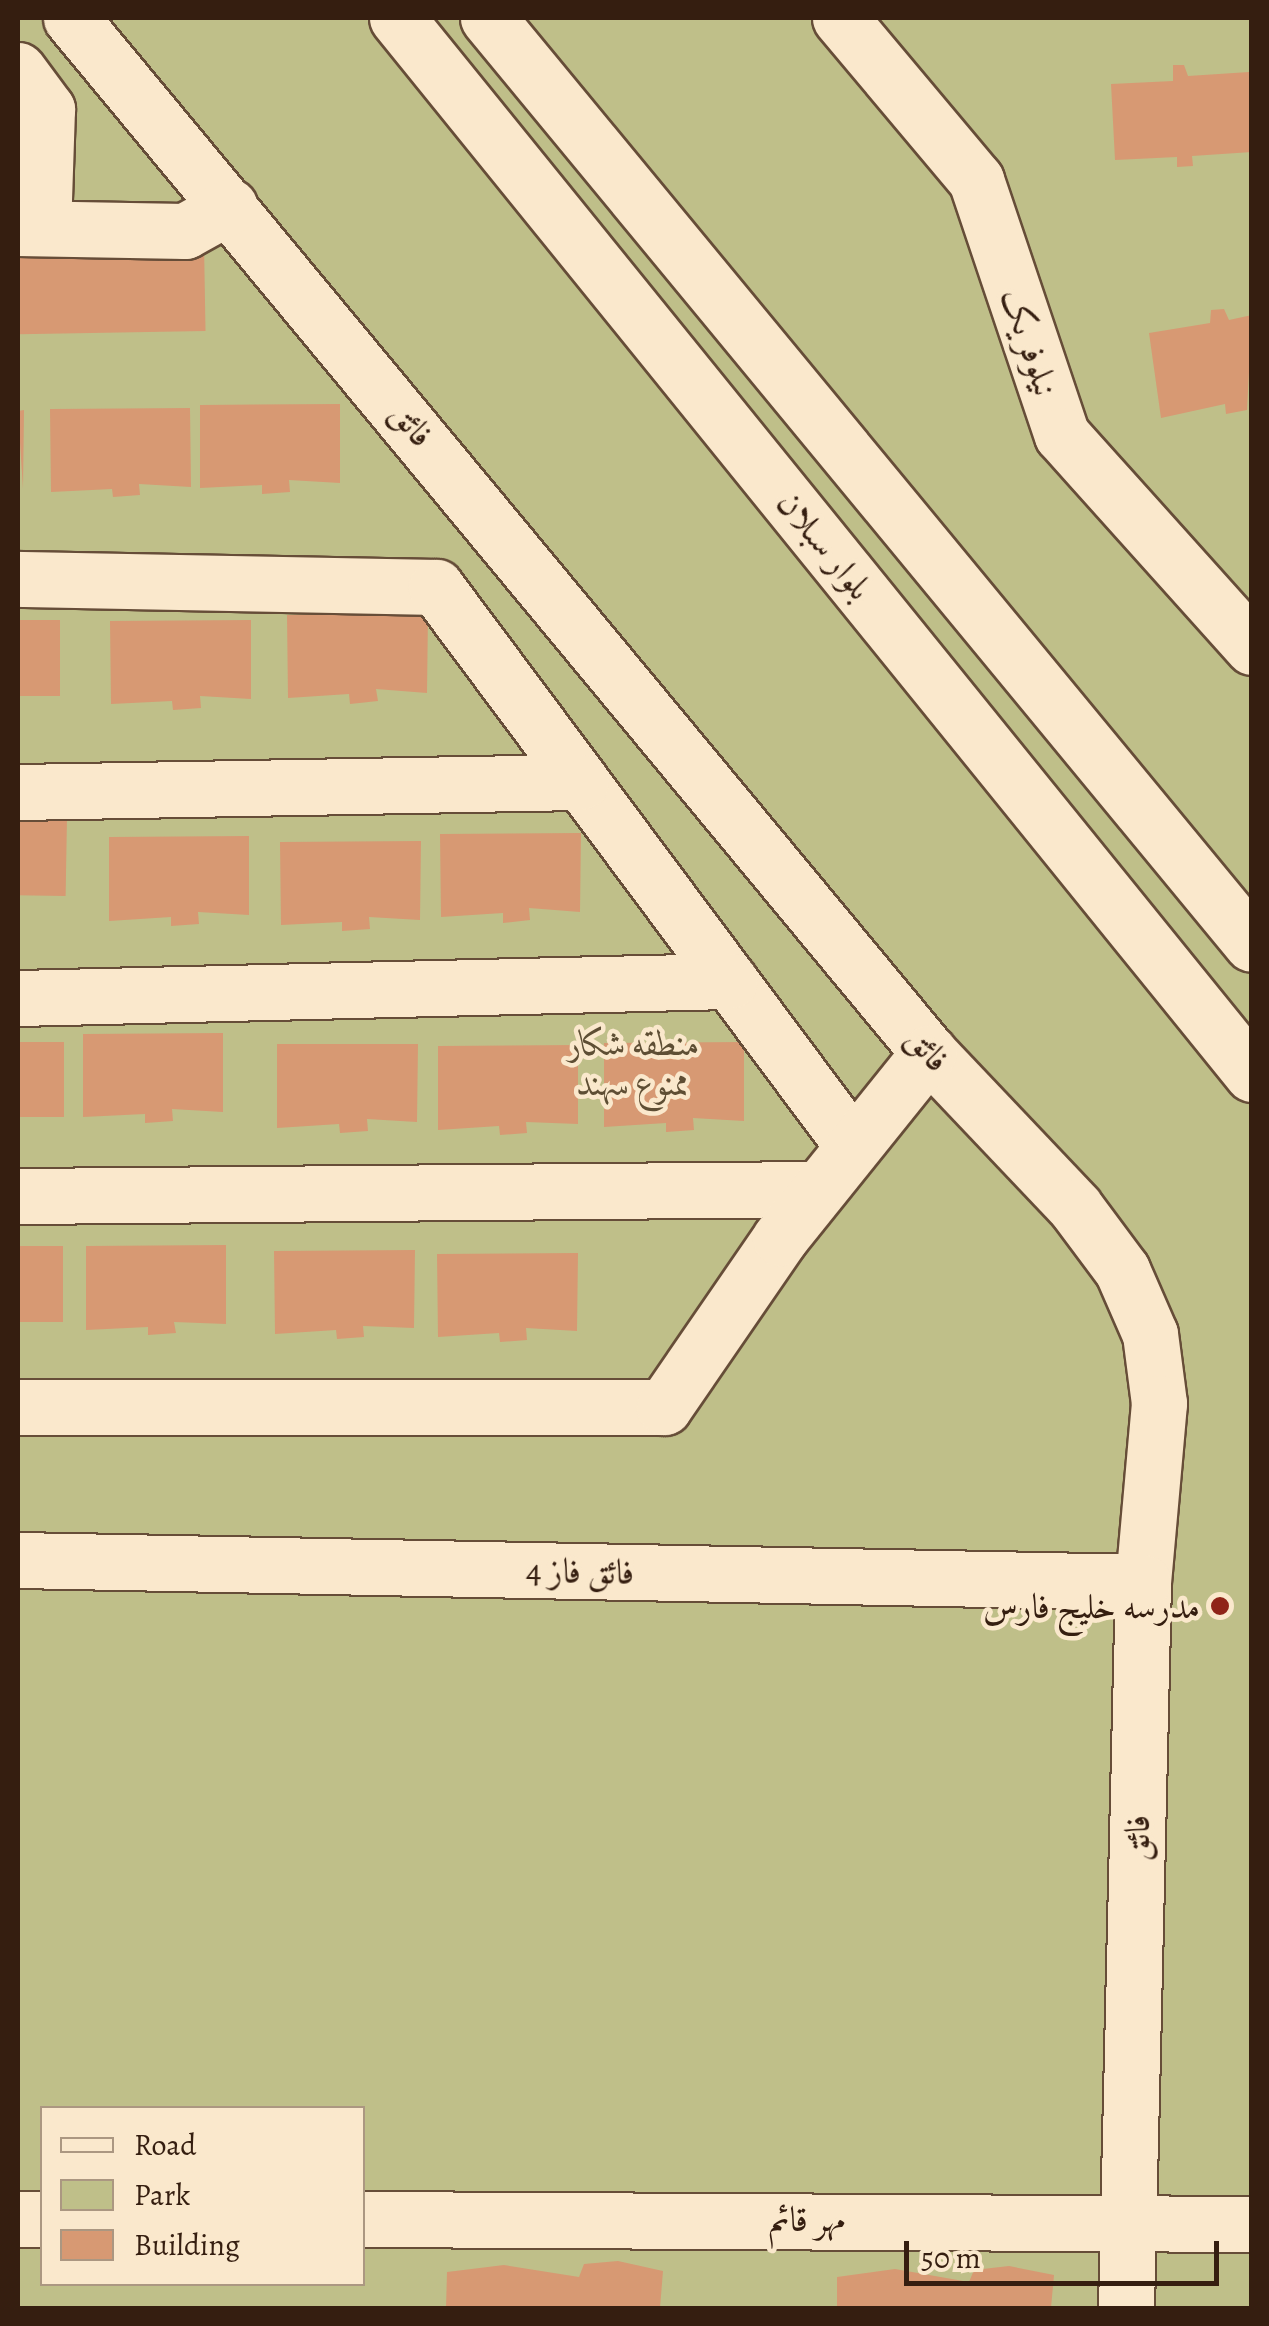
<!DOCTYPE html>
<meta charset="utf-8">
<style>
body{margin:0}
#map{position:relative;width:1269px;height:2326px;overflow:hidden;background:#f7dbb0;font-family:Alegreya,Amiri,serif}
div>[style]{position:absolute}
.green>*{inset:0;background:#bfbf89}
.building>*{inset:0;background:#d79973;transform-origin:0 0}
.roads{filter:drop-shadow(2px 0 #664d38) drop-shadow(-2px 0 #664d38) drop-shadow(0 2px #664d38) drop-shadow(0 -2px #664d38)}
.minor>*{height:55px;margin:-27.5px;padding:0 27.5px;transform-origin:27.5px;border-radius:27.5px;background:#fae8cc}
.dots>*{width:28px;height:28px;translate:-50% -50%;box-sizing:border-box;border:5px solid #fae8cc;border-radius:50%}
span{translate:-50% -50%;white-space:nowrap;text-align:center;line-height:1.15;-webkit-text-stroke:9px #fae8cc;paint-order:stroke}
.street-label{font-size:35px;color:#351e10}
.park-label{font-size:35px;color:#5e4e34;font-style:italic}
.poi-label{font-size:35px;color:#351e10}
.right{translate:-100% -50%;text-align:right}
.frame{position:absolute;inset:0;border:20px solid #351e10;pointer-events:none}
.legend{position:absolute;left:40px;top:2106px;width:325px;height:180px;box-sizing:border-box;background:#fae8cc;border:2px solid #ab9781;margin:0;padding:12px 18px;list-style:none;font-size:30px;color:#351e10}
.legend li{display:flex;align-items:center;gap:20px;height:50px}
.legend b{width:50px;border:2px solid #ab9781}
.scale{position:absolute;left:904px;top:2241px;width:315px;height:45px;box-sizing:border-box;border:5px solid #351e10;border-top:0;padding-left:12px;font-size:30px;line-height:35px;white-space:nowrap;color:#351e10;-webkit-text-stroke:8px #fae8cc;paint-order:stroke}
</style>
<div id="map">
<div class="green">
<div style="clip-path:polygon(evenodd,18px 18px,1251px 18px,1251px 2308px,18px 2308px,18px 18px,42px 2108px,362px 2108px,362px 2284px,42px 2284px,42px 2108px)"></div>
</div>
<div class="building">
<div style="clip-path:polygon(1173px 65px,1184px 65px,1188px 76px,1249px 72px,1252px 152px,1192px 156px,1193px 166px,1177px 167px,1177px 157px,1115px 160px,1111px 84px,1173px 81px)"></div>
<div style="left:204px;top:244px;width:87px;height:186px;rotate:89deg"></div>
<div style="clip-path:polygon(1224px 309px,1229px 320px,1252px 315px,1247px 410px,1226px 414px,1225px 404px,1161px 418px,1149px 333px,1210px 323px,1211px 310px)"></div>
<div style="clip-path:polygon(340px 404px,340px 483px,289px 480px,290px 492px,262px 494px,262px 485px,200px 488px,200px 405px)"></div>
<div style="clip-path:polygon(190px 408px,191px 487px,139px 484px,140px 495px,113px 497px,112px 489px,51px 492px,50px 409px)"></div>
<div style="clip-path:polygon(24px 410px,23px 489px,18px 411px)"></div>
<div style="clip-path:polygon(428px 614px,427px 693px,376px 689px,378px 701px,350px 704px,349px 694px,288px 698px,287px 615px)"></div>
<div style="left:18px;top:620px;width:42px;height:76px"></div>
<div style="clip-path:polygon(251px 620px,251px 699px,200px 696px,201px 708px,173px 710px,172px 701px,111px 704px,110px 621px)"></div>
<div style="left:67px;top:817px;width:79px;height:49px;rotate:91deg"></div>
<div style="clip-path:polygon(581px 833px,580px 912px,529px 908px,530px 920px,503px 923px,503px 913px,441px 917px,440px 834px)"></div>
<div style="clip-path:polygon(249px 836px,249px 915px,198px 912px,199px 924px,171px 926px,171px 917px,109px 921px,109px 837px)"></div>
<div style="clip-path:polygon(421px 841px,420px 920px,369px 917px,370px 929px,342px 931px,342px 922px,281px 925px,280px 842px)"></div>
<div style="clip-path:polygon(223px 1033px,223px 1112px,172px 1109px,173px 1121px,145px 1123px,145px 1114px,83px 1117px,83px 1034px)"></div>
<div style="left:18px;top:1042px;width:46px;height:75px"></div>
<div style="clip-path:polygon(744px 1042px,744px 1121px,693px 1118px,694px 1130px,666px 1132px,666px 1123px,604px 1127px,604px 1043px)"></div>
<div style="clip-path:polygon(277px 1044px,418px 1044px,417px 1122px,367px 1119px,368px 1131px,340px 1133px,339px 1124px,277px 1128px)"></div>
<div style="clip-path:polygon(578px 1045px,578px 1124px,526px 1122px,527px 1133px,500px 1135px,499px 1126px,438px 1130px,438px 1046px)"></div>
<div style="clip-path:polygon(226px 1245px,226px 1324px,174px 1322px,176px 1333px,148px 1335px,148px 1327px,86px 1330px,86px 1246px)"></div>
<div style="left:18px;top:1246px;width:45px;height:76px"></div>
<div style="clip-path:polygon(415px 1250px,414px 1328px,363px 1326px,364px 1337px,337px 1339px,336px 1330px,275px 1334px,274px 1251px)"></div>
<div style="clip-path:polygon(578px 1253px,577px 1331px,526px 1328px,527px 1340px,500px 1342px,499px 1333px,438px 1337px,437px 1254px)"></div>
<div style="clip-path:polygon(618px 2261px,663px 2271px,660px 2308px,446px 2308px,447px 2272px,504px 2265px,579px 2277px,584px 2264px)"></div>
<div style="clip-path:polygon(1009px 2266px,1054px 2275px,1051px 2308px,837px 2308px,837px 2277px,895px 2269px,969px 2282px,974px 2270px)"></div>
</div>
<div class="roads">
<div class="minor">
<div style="left:71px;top:18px;width:1344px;rotate:50.34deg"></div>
<div style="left:929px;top:1053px;width:212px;rotate:46.5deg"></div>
<div style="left:1075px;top:1207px;width:79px;rotate:53.3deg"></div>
<div style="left:1122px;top:1270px;width:70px;rotate:66.4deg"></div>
<div style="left:1150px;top:1334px;width:70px;rotate:82.6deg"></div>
<div style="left:1159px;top:1403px;width:180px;rotate:95.1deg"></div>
<div style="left:1143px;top:1582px;width:726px;rotate:91.34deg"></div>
<div style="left:397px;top:18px;width:1359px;rotate:51deg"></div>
<div style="left:488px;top:18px;width:1200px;rotate:50.48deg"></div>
<div style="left:840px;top:18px;width:212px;rotate:50deg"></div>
<div style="left:976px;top:180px;width:269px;rotate:71.4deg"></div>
<div style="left:1062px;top:435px;width:285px;rotate:48.1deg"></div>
<div style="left:18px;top:70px;width:49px;rotate:53.4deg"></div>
<div style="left:47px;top:109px;width:118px;rotate:91.9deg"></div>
<div style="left:18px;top:228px;width:167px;rotate:1deg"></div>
<div style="left:185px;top:231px;width:51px;rotate:-29.1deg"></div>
<div style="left:18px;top:579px;width:418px;rotate:1.1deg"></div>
<div style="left:436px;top:587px;width:696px;rotate:53.29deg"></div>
<div style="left:18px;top:792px;width:563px;rotate:-1.02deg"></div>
<div style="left:18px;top:998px;width:712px;rotate:-1.37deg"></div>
<div style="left:18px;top:1196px;width:800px;rotate:-0.5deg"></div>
<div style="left:18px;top:1407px;width:646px"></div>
<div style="left:664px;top:1407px;width:205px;rotate:-55.5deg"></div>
<div style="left:780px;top:1238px;width:238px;rotate:-51.2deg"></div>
<div style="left:18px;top:1560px;width:1125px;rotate:1.12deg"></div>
<div style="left:18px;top:2219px;width:24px"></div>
<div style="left:362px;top:2219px;width:890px;rotate:0.32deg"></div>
</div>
</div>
<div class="dots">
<div style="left:1220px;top:1606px;background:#8f2418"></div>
</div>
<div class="street-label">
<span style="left:1030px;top:342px;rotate:71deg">نیلوفر یک</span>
<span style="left:412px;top:424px;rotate:50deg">فائق</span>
<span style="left:825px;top:545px;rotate:51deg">بلوار سبلان</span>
<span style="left:928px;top:1049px;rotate:49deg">فائق</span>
<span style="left:580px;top:1571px;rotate:1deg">فائق فاز 4</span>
<span style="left:1137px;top:1838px;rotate:-89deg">فائق</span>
<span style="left:807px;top:2219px">مهر قائم</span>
</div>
<div class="park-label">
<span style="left:634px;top:1063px">منطقه شکار<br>ممنوع سهند</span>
</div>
<div class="poi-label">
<span class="right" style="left:1200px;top:1606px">مدرسه خلیج فارس</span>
</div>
<div class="frame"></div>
<ul class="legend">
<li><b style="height:12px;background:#fae8cc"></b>Road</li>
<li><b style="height:28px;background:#bfbf89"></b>Park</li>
<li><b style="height:28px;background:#d79973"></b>Building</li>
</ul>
<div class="scale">50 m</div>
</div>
